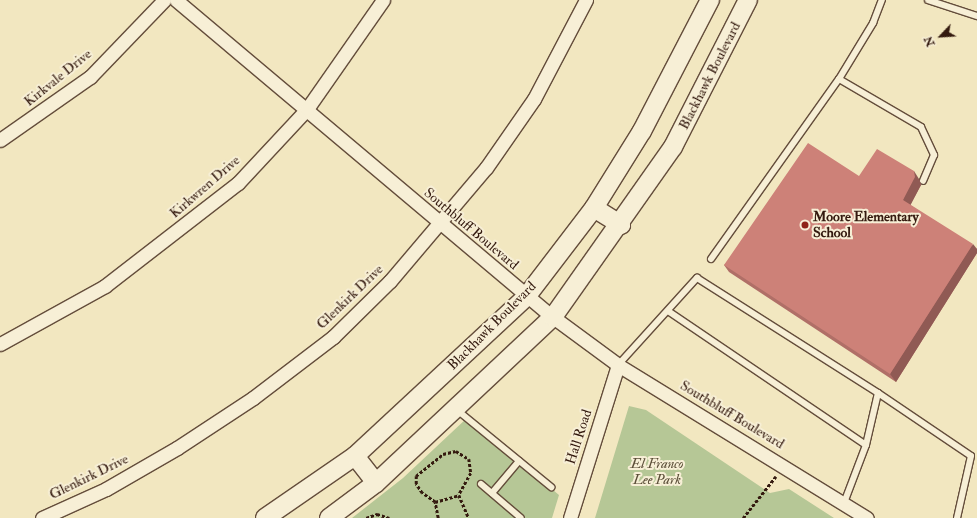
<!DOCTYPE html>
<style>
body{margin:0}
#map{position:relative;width:977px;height:518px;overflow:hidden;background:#f2e7c0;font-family:"IM FELL Double Pica",serif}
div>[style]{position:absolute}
.green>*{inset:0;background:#b6c796}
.path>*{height:2.5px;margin-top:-1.25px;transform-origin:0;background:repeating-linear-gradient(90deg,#341a0f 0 3px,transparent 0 5px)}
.roads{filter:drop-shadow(1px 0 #644d3b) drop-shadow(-1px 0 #644d3b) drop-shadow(0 1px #644d3b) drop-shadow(0 -1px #644d3b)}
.service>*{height:6px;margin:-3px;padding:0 3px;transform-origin:3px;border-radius:3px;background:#f7efd6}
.minor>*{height:13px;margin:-6.5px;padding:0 6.5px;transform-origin:6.5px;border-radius:6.5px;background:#f7efd6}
.secondary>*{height:18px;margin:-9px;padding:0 9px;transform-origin:9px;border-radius:9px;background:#f7efd6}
.wall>*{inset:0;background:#b06f67}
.shaded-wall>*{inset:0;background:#905a54}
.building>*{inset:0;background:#cd8178}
.dots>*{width:11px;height:11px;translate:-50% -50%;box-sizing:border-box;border:2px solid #f7efd6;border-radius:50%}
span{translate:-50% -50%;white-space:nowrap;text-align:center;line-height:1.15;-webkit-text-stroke:4px #f7efd6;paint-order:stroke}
.street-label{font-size:14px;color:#341a0f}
.poi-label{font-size:14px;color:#341a0f;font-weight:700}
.left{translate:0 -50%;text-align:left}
.park-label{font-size:14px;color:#5b4e38;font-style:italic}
.north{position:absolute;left:921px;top:16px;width:40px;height:40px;-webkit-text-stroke:3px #f7efd6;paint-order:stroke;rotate:245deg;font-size:11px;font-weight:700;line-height:16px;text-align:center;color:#341a0f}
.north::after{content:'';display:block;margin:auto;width:14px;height:18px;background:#341a0f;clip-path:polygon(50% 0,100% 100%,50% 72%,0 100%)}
</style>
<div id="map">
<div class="green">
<div style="clip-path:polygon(629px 406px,646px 410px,770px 493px,789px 489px,834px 518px,595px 518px)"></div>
<div style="clip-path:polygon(467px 418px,559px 495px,552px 518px,352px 518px,403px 478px)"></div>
</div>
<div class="path">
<div style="left:435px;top:502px;width:25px;rotate:-16deg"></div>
<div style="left:366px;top:518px;width:12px;rotate:-20deg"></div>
<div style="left:377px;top:514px;width:13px;rotate:18deg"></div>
<div style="left:438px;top:518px;width:16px;rotate:-101deg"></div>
<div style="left:435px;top:502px;width:16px;rotate:-145deg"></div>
<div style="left:422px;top:493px;width:11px;rotate:-124deg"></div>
<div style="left:416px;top:484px;width:8px;rotate:-90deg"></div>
<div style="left:416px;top:476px;width:35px;rotate:-39deg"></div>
<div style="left:443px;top:454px;width:13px;rotate:-13deg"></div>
<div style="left:456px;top:451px;width:15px;rotate:32deg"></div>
<div style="left:469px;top:459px;width:14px;rotate:82deg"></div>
<div style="left:471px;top:473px;width:25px;rotate:119deg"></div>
<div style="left:459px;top:495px;width:25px;rotate:67deg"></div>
<div style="left:743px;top:518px;width:53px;rotate:-51.8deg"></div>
</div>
<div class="roads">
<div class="service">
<div style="left:928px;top:0;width:52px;rotate:18.1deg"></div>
<div style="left:839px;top:79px;width:95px;rotate:30.3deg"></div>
<div style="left:921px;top:127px;width:31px;rotate:65deg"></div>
<div style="left:934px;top:155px;width:28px;rotate:113deg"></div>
<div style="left:711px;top:259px;width:221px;rotate:-54.6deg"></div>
<div style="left:839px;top:79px;width:66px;rotate:-58.7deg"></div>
<div style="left:873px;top:23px;width:25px;rotate:-69deg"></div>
<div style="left:668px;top:311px;width:239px;rotate:34.1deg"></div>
<div style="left:618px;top:365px;width:118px;rotate:-47.8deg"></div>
<div style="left:697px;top:278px;width:214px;rotate:32.4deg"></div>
<div style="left:878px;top:393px;width:53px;rotate:103deg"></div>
<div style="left:866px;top:445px;width:62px;rotate:110.8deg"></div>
<div style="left:878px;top:393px;width:112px;rotate:34.1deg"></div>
<div style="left:971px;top:456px;width:64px;rotate:102.7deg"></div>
<div style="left:457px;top:410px;width:122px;rotate:39.3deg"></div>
<div style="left:481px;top:484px;width:52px;rotate:40.4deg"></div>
<div style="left:492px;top:493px;width:42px;rotate:-49.8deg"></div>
</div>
<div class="minor">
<div style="left:176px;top:0;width:493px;rotate:40.1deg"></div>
<div style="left:553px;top:317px;width:81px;rotate:36.4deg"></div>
<div style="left:618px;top:365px;width:292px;rotate:31.6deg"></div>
<div style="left:0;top:140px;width:110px;rotate:-35deg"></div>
<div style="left:90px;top:77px;width:107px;rotate:-46.1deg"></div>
<div style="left:0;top:344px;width:120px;rotate:-28.9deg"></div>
<div style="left:105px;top:286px;width:168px;rotate:-37.8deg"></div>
<div style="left:238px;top:183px;width:101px;rotate:-47deg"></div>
<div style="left:307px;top:109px;width:133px;rotate:-55.1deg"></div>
<div style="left:42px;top:518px;width:70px;rotate:-24.4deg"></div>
<div style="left:106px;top:489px;width:82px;rotate:-30deg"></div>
<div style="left:177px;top:448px;width:91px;rotate:-33.3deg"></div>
<div style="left:253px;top:398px;width:101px;rotate:-37.3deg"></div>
<div style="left:333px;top:337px;width:80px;rotate:-44.5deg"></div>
<div style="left:390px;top:281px;width:148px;rotate:-49.7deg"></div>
<div style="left:486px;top:168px;width:84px;rotate:-55.2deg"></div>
<div style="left:534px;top:99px;width:112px;rotate:-62.3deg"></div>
<div style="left:570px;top:518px;width:160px;rotate:-72.6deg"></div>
</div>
<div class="secondary">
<div style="left:594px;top:208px;width:32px;rotate:32deg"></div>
<div style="left:355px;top:456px;width:34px;rotate:52deg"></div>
<div style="left:265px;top:518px;width:109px;rotate:-34.6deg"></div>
<div style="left:355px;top:456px;width:233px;rotate:-42.9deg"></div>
<div style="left:526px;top:297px;width:112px;rotate:-52.6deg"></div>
<div style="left:594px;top:208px;width:91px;rotate:-58.1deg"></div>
<div style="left:642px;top:131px;width:148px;rotate:-62.6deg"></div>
<div style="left:329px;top:518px;width:59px;rotate:-36.7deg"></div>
<div style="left:376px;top:483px;width:243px;rotate:-43.2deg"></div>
<div style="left:553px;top:317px;width:208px;rotate:-54.8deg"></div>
<div style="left:673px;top:147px;width:165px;rotate:-63deg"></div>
</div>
</div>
<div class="wall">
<div style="clip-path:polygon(859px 176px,919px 179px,921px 185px,910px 205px,977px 249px,977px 253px,896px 382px,729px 272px,724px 265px)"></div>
</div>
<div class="shaded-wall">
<div style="clip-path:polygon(914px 171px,919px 179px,921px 185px,909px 208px,903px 200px)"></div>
<div style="clip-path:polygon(973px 244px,977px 249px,977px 253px,896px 382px,890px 374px)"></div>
</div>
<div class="building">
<div style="clip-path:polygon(808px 143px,859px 176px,877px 149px,914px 171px,915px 177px,903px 200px,973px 244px,890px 374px,724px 265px)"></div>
</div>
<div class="dots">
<div style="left:805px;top:225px;background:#8f2418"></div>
</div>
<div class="street-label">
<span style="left:710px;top:76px;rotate:-63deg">Blackhawk Boulevard</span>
<span style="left:58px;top:78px;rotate:-39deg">Kirkvale Drive</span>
<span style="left:205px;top:187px;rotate:-41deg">Kirkwren Drive</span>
<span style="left:471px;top:229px;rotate:40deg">Southbluff Boulevard</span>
<span style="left:350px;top:297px;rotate:-44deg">Glenkirk Drive</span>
<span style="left:492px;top:326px;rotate:-45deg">Blackhawk Boulevard</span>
<span style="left:732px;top:415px;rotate:31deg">Southbluff Boulevard</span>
<span style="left:579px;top:437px;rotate:-72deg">Hall Road</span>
<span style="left:89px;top:477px;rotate:-26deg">Glenkirk Drive</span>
</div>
<div class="poi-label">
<span class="left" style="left:813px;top:225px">Moore Elementary<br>School</span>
</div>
<div class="park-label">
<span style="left:657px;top:472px">El Franco<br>Lee Park</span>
</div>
<div class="north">N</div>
</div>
